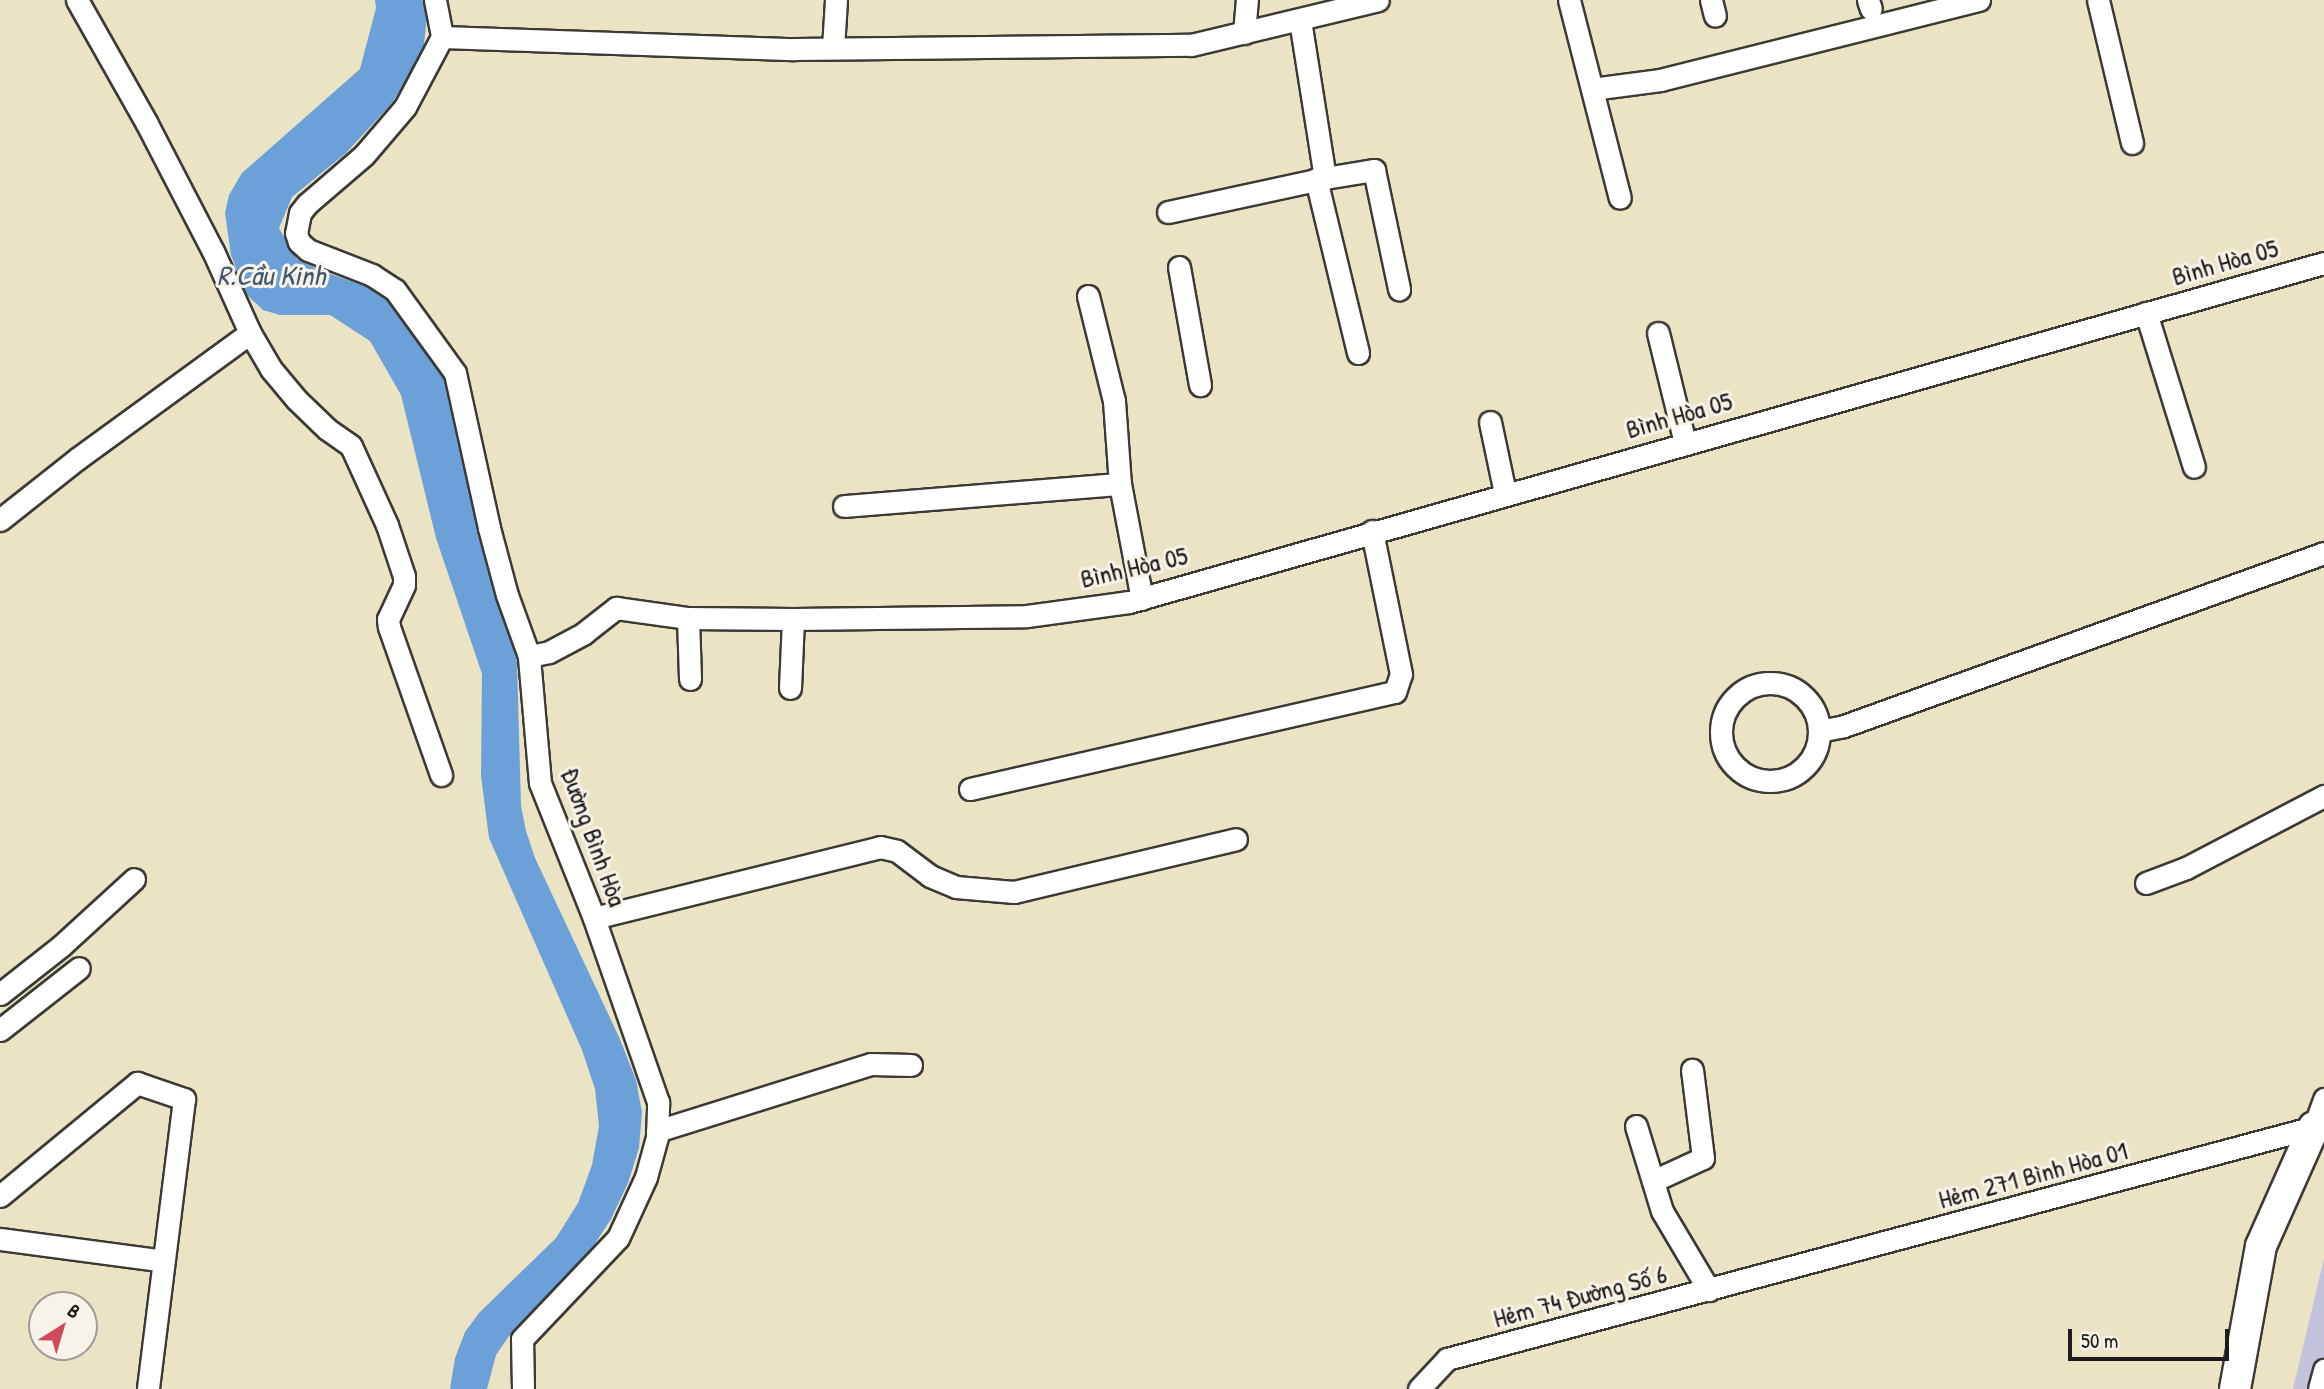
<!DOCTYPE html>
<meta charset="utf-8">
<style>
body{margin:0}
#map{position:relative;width:2324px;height:1389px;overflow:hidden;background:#eae3c4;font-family:"Patrick Hand",sans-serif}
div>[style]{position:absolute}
.industrial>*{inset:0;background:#c2c2dc}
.water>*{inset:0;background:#6ca0d8}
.roads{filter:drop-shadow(2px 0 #3b3a35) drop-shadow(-2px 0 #3b3a35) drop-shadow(0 2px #3b3a35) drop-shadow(0 -2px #3b3a35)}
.minor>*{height:21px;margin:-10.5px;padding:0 10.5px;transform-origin:10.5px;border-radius:10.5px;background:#fff}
.minor>.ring{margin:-10.5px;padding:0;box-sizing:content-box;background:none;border:21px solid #fff;border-radius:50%}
.secondary>*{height:30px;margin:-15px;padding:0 15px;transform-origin:15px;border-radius:15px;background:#fff}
span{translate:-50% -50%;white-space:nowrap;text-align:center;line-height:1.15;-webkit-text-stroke:6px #f7f3e8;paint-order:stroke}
.street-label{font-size:26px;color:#1c1c1c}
.water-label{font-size:28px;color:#405771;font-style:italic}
.north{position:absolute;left:28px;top:1291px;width:70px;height:70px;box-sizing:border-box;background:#f7f3e8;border:2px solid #9f9d96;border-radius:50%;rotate:37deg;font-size:19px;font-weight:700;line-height:28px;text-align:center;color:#1c1c1c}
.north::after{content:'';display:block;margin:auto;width:24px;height:32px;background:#d1495b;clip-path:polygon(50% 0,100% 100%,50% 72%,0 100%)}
.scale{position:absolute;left:2068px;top:1329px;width:161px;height:32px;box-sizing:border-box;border:4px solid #1c1c1c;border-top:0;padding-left:9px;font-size:21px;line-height:24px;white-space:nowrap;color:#1c1c1c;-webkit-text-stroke:5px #f7f3e8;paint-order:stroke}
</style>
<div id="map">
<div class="industrial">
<div style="clip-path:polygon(2324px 1258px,2324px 1389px,2293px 1389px)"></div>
</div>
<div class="water">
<div style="clip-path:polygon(375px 0,424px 0,427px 17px,423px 53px,392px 103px,346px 153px,292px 197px,279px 228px,297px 259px,322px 271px,376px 290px,397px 311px,447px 378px,517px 662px,521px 806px,526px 831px,535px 858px,619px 1037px,636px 1080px,642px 1112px,639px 1148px,628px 1183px,611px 1219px,587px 1256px,509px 1336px,496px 1355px,487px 1389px,450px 1389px,455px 1358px,465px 1332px,479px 1313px,556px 1238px,578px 1203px,592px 1165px,599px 1126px,595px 1089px,582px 1050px,489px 838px,481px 776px,482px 674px,436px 538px,401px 395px,370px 341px,330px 315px,280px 315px,263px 310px,246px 294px,231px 255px,225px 213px,229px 195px,242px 173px,360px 69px,376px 8px)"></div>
</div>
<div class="roads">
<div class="minor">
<div style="left:77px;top:0;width:140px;rotate:60.5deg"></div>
<div style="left:146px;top:122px;width:145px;rotate:62.6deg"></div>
<div style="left:213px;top:251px;width:90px;rotate:65.7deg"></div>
<div style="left:435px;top:0;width:38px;rotate:79deg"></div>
<div style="left:442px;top:37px;width:79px;rotate:117.9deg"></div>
<div style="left:405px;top:107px;width:63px;rotate:130.5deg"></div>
<div style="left:364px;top:155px;width:75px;rotate:139.3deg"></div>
<div style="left:307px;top:204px;width:11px;rotate:128deg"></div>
<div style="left:300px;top:213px;width:20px;rotate:101deg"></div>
<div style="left:296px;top:233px;width:9px;rotate:72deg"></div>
<div style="left:299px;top:242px;width:12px;rotate:42deg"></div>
<div style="left:308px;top:250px;width:69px;rotate:21.3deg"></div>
<div style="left:372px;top:275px;width:27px;rotate:33deg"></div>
<div style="left:395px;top:290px;width:102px;rotate:54.1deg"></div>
<div style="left:455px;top:373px;width:159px;rotate:77.6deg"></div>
<div style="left:489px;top:528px;width:69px;rotate:75deg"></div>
<div style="left:507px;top:595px;width:65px;rotate:70.2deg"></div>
<div style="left:1569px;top:0;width:204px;rotate:75.6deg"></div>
<div style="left:1711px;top:0;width:16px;rotate:76deg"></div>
<div style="left:1868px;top:0;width:9px;rotate:72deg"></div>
<div style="left:2098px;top:0;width:147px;rotate:76.6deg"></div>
<div style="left:1244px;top:33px;width:33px;rotate:-85deg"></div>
<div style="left:442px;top:37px;width:352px;rotate:2deg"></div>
<div style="left:794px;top:49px;width:397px;rotate:-0.6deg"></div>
<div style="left:1191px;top:45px;width:192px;rotate:-13.5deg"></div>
<div style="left:833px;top:48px;width:48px;rotate:-86.4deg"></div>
<div style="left:1592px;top:89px;width:69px;rotate:-7.5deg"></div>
<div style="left:1660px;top:80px;width:329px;rotate:-14.1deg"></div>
<div style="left:1325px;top:178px;width:50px;rotate:-9.3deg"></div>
<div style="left:1374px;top:170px;width:122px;rotate:78.1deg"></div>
<div style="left:1316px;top:179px;width:179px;rotate:76.4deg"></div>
<div style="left:1168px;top:212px;width:161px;rotate:-12.2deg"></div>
<div style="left:1325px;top:178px;width:160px;rotate:-99deg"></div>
<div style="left:1179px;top:267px;width:120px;rotate:79.9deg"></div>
<div style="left:1088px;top:296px;width:108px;rotate:76.1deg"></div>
<div style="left:1114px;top:401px;width:83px;rotate:85.9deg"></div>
<div style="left:1120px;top:484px;width:117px;rotate:79.2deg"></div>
<div style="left:2146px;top:313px;width:161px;rotate:72.7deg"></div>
<div style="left:1658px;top:333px;width:113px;rotate:76.2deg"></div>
<div style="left:1490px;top:422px;width:73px;rotate:78.1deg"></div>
<div style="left:844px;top:506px;width:277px;rotate:-4.6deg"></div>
<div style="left:0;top:520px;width:98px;rotate:-38.4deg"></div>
<div style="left:77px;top:459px;width:214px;rotate:-36.1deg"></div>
<div style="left:250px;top:333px;width:42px;rotate:59.7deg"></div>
<div style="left:271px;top:369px;width:40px;rotate:50deg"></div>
<div style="left:297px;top:400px;width:42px;rotate:44deg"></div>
<div style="left:327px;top:429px;width:29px;rotate:35deg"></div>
<div style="left:351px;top:446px;width:87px;rotate:65.5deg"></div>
<div style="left:387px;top:525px;width:54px;rotate:71.6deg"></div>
<div style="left:404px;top:576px;width:9px;rotate:90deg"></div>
<div style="left:404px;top:585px;width:38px;rotate:115deg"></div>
<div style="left:388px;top:619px;width:8px;rotate:83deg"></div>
<div style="left:389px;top:627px;width:157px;rotate:70.6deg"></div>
<div style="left:688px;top:618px;width:61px;rotate:88.1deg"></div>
<div class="ring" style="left:1721px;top:683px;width:77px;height:77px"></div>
<div style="left:790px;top:688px;width:69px;rotate:-87.5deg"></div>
<div style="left:1819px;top:731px;width:25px;rotate:-11deg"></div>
<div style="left:1844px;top:726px;width:510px;rotate:-19.82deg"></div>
<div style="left:970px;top:789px;width:436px;rotate:-12.9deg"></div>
<div style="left:1395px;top:692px;width:19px;rotate:-72deg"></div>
<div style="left:1401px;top:674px;width:146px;rotate:-101.5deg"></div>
<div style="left:2146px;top:883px;width:43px;rotate:-20.6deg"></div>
<div style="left:2186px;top:868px;width:156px;rotate:-27.6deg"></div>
<div style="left:594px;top:918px;width:295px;rotate:-13.9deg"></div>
<div style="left:880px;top:847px;width:17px;rotate:13deg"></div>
<div style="left:897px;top:851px;width:41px;rotate:37.1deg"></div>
<div style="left:930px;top:876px;width:28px;rotate:23deg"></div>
<div style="left:956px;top:887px;width:58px;rotate:4.9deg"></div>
<div style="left:1014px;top:892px;width:228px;rotate:-13.4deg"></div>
<div style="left:0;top:994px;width:78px;rotate:-38.2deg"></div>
<div style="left:61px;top:946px;width:99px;rotate:-42.5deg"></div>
<div style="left:0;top:1030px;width:100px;rotate:-38.1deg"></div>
<div style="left:1636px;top:1126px;width:89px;rotate:73deg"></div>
<div style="left:1662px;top:1211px;width:92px;rotate:59.3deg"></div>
<div style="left:657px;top:1131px;width:224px;rotate:-17.4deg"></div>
<div style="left:871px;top:1064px;width:40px;rotate:1.4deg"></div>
<div style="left:1653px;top:1181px;width:55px;rotate:-24.7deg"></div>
<div style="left:1703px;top:1158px;width:89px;rotate:-97.1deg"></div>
<div style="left:0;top:1196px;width:178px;rotate:-39.5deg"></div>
<div style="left:137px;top:1083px;width:50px;rotate:18.8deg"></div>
<div style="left:184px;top:1099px;width:292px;rotate:97.1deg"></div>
<div style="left:0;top:1239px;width:165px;rotate:7.6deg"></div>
<div style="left:523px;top:1389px;width:50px;rotate:-91.1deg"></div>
<div style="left:522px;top:1339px;width:139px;rotate:-46.5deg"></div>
<div style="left:618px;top:1238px;width:67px;rotate:-65.3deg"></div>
<div style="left:646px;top:1177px;width:41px;rotate:-74.6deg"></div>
<div style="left:657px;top:1137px;width:35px;rotate:-88deg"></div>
<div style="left:658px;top:1102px;width:195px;rotate:-109.2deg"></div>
<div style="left:594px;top:918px;width:145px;rotate:-111.8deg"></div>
<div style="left:540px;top:783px;width:127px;rotate:-95deg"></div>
<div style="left:529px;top:656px;width:20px;rotate:-11deg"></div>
<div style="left:549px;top:652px;width:40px;rotate:-28deg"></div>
<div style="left:584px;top:633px;width:41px;rotate:-38deg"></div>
<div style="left:616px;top:608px;width:73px;rotate:7.9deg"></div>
<div style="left:688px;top:618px;width:105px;rotate:0.5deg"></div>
<div style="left:793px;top:619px;width:234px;rotate:-0.7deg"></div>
<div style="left:1027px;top:616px;width:103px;rotate:-7.8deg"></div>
<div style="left:1129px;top:602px;width:1242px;rotate:-15.84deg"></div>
<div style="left:1419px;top:1389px;width:41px;rotate:-47deg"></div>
<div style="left:1447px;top:1359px;width:898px;rotate:-14.98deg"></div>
<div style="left:2314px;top:1127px;width:30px;rotate:-70deg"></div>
<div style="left:2319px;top:1389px;width:20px;rotate:-75deg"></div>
</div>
<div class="secondary">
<div style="left:2235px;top:1389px;width:145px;rotate:-79.7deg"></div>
<div style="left:2261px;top:1246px;width:130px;rotate:-66deg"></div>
<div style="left:2314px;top:1127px;width:11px;rotate:-27deg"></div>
</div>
</div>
<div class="street-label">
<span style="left:2225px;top:262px;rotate:-16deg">Bình Hòa 05</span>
<span style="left:1679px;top:415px;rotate:-16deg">Bình Hòa 05</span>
<span style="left:1134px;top:567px;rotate:-13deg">Bình Hòa 05</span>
<span style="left:594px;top:837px;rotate:70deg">Đường Bình Hòa</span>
<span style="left:2033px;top:1175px;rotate:-15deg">Hẻm 271 Bình Hòa 01</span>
<span style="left:1580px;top:1296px;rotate:-15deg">Hẻm 74 Đường Số 6</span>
</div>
<div class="water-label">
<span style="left:271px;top:275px">R.Cầu Kinh</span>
</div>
<div class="north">B</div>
<div class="scale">50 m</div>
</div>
